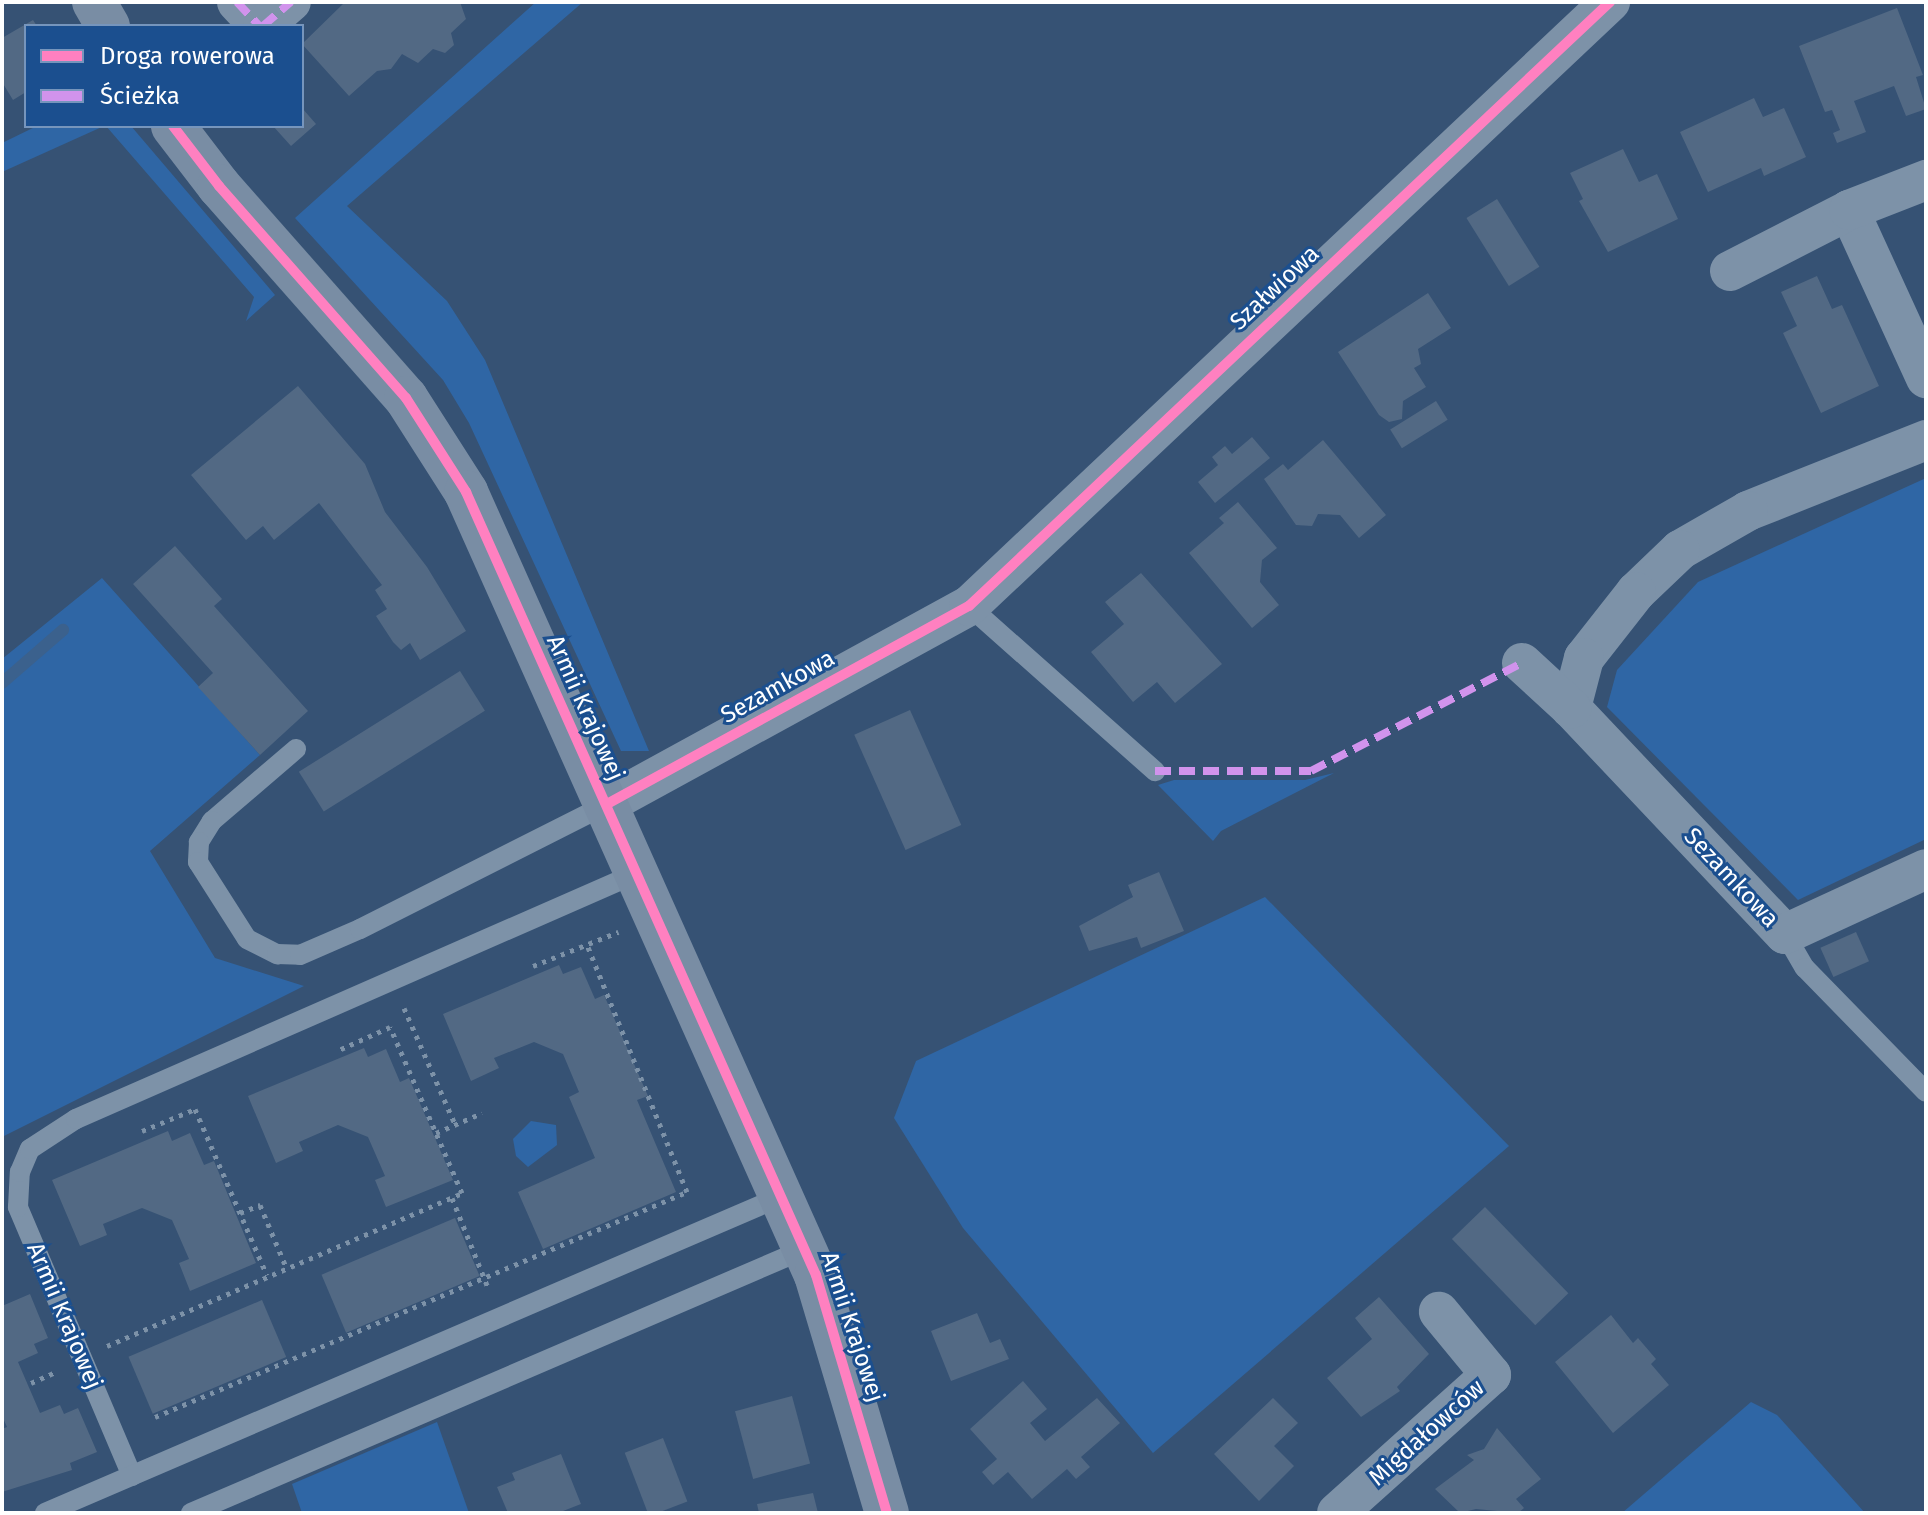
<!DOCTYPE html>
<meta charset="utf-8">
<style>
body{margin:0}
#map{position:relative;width:1928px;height:1515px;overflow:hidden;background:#365274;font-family:"Fira Sans",sans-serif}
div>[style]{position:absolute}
.green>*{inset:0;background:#2f66a5}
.stream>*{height:12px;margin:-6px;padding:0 6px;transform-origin:6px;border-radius:6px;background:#3b618d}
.building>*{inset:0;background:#526984;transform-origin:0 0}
.path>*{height:5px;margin-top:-2.5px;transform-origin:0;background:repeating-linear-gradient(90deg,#7d92a8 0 4px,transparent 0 10px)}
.lane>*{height:20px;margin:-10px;padding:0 10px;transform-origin:10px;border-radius:10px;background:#7d92a8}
.street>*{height:40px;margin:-20px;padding:0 20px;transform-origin:20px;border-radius:20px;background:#7d92a8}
.secondary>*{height:44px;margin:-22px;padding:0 22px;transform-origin:22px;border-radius:22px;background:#798da4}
.quiet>*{height:8px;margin-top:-4px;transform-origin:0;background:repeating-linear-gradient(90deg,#d193ec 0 16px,transparent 0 24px)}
.cycleway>*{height:10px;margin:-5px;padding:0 5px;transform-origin:5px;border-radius:5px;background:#ff80c0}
span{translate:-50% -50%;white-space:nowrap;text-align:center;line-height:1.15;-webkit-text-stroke:6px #1b4f8f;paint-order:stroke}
.street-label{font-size:24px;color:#fff}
.frame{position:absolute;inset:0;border:4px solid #fff;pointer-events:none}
.legend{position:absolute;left:24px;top:24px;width:280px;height:104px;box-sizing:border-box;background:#1b4f8f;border:2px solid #7695bc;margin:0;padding:10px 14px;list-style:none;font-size:24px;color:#fff}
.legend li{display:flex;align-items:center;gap:16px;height:40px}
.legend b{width:40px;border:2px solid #7695bc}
</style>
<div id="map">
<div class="green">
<div style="clip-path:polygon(536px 2px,583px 2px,347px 206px,447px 301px,485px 360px,649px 751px,621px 751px,469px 423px,443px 380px,295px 218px)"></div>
<div style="clip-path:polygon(37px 126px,104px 126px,2px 172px,2px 143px)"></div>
<div style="clip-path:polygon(106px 126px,131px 126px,275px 295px,246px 321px,254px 297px)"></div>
<div style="clip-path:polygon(1926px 478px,1926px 839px,1798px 900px,1607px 707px,1617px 670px,1698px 582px)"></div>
<div style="clip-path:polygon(102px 578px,260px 755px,150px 851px,215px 958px,304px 986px,2px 1137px,2px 659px)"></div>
<div style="clip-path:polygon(1334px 773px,1221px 831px,1213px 841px,1158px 785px,1174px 780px,1305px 780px)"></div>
<div style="clip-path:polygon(1265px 897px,1509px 1146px,1153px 1453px,963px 1228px,894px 1118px,916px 1061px)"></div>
<div style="clip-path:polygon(531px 1121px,556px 1125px,557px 1145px,528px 1167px,516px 1156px,513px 1139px)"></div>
<div style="clip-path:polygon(1751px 1402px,1777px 1415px,1865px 1513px,1622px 1513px)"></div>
<div style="clip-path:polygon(437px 1422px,469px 1513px,302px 1513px,292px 1484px)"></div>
</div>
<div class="stream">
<div style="left:2px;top:683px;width:81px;rotate:-41deg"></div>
</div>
<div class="building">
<div style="clip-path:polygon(345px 2px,460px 2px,466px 19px,451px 33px,454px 45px,445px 53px,433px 49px,418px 63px,402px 54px,391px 69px,377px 71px,349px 96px,302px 44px)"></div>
<div style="clip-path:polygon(1897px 8px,1923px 75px,1916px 77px,1926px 109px,1906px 116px,1894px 86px,1854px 101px,1866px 132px,1837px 143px,1833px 133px,1840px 130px,1832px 110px,1825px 112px,1799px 46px)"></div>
<div style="clip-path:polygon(33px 20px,37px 26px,26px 26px,26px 92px,13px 100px,2px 82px,2px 38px)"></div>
<div style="clip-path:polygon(1754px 98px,1763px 117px,1784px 108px,1806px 157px,1764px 176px,1761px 168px,1708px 192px,1680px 132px)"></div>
<div style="clip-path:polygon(302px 108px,316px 124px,291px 146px,273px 126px,302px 126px)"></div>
<div style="clip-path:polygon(1623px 149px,1639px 182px,1657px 174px,1678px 219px,1608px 252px,1579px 201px,1583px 199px,1570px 173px)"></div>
<div style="left:1497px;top:199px;width:80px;height:36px;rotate:58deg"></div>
<div style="clip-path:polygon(1817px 276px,1832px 309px,1842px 305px,1879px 386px,1821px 413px,1783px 333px,1797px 326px,1781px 292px)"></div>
<div style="clip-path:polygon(1428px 293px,1451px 328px,1418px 349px,1421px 364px,1414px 368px,1426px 387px,1403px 401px,1402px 419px,1389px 422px,1379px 415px,1338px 352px)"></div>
<div style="clip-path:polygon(298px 386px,365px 464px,385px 512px,427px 567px,466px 631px,420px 660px,410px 643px,401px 650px,393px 642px,376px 616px,387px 609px,375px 590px,382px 585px,319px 503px,274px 540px,263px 526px,246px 540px,191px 475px)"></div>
<div style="left:1436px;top:401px;width:22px;height:54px;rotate:58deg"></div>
<div style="clip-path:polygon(1252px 437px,1270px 458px,1215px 503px,1198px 482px,1218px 465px,1212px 457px,1225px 446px,1232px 454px)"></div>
<div style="clip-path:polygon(1323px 440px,1386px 515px,1359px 538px,1340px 515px,1318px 514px,1312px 526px,1296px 525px,1264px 479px,1283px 464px,1288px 470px)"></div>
<div style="clip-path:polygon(1238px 502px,1277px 548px,1262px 560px,1260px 582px,1279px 605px,1252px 628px,1189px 553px,1224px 523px,1219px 518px)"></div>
<div style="clip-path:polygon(175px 546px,222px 599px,214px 606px,308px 711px,260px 755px,198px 687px,213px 673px,133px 584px)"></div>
<div style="clip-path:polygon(1141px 573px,1222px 664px,1175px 703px,1157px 682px,1133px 702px,1091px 652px,1124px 624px,1105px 602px)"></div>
<div style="left:460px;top:671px;width:47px;height:190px;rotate:58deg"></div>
<div style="left:910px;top:710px;width:126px;height:61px;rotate:66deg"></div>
<div style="clip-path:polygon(1159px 872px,1184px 931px,1141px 948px,1137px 937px,1089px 951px,1079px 926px,1133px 897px,1128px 885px)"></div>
<div style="left:1856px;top:932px;width:32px;height:39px;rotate:66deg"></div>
<div style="clip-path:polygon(559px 965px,563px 974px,581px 967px,595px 999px,604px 995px,648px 1096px,637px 1100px,676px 1192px,543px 1249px,518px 1192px,595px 1158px,569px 1097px,579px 1092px,563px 1054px,534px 1042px,494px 1058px,499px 1068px,471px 1081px,443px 1014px)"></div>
<div style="clip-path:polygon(364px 1048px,368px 1057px,386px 1049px,400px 1082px,409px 1078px,453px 1180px,386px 1207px,375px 1180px,385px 1176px,368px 1137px,338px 1125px,299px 1142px,303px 1151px,276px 1163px,248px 1096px)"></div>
<div style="clip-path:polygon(168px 1131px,172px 1141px,190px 1133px,204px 1165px,214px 1161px,256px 1263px,190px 1291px,179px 1263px,189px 1259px,172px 1220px,142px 1208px,103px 1224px,107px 1235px,80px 1246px,52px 1180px)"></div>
<div style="left:1485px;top:1207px;width:120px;height:46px;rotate:46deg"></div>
<div style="left:455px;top:1218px;width:63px;height:145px;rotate:67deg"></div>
<div style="clip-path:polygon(30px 1294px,48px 1338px,34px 1344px,38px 1353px,18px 1362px,40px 1413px,60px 1405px,64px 1414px,78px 1408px,97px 1452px,70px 1463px,72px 1470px,2px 1492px,2px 1429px,7px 1427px,2px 1416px,2px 1306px)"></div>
<div style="clip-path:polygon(1379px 1297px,1429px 1354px,1397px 1387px,1400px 1391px,1361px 1417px,1327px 1378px,1372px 1339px,1355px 1318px)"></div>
<div style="left:262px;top:1300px;width:62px;height:145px;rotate:67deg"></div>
<div style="clip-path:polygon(977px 1313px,990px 1343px,1000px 1339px,1009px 1359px,951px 1381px,931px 1331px)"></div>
<div style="clip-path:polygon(1611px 1315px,1633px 1343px,1638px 1338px,1656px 1359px,1651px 1364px,1669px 1385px,1613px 1433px,1555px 1362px)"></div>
<div style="clip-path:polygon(1023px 1381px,1047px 1409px,1030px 1423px,1045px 1441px,1097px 1398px,1120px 1423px,1081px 1457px,1090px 1467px,1076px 1479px,1067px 1469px,1032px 1499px,1008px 1472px,993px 1485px,982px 1472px,997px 1459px,970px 1429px)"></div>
<div style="left:792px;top:1396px;width:70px;height:59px;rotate:75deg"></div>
<div style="clip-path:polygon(1273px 1398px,1298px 1423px,1274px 1446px,1294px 1466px,1259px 1501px,1214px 1454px)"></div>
<div style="clip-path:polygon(1497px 1428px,1541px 1479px,1516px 1499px,1524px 1508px,1518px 1513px,1476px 1509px,1460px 1513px,1435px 1489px,1474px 1460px,1467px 1455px,1484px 1449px)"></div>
<div style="left:663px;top:1438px;width:68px;height:41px;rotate:69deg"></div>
<div style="clip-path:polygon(561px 1454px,581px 1504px,558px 1513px,508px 1513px,497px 1487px,515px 1480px,512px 1473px)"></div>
<div style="clip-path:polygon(813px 1493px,818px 1513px,759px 1513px,757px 1504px)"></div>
</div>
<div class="path">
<div style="left:533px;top:966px;width:92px;rotate:-21.8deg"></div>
<div style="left:404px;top:1008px;width:127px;rotate:66.3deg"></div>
<div style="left:142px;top:1131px;width:57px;rotate:-22.5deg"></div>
<div style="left:195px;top:1109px;width:181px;rotate:66.6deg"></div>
<div style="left:436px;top:1133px;width:50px;rotate:-23.5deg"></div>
<div style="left:452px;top:1198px;width:99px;rotate:68.1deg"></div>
<div style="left:240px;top:1213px;width:22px;rotate:-22deg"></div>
<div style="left:260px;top:1205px;width:67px;rotate:67.2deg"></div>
<div style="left:107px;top:1346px;width:387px;rotate:-23.3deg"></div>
<div style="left:462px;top:1193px;width:181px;rotate:-113.4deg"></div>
<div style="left:390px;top:1027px;width:56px;rotate:155.7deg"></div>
<div style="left:31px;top:1383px;width:27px;rotate:-24deg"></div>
<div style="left:155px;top:1417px;width:578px;rotate:-22.93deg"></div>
<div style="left:687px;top:1192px;width:267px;rotate:-112deg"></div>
</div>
<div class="lane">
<div style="left:969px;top:606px;width:249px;rotate:41.6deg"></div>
<div style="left:296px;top:749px;width:111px;rotate:139.4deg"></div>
<div style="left:212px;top:821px;width:25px;rotate:122deg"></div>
<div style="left:199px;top:842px;width:20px;rotate:93deg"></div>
<div style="left:198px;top:862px;width:91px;rotate:57.5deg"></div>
<div style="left:247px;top:939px;width:34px;rotate:27deg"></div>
<div style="left:277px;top:954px;width:23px;rotate:2deg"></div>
<div style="left:300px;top:955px;width:65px;rotate:-23.4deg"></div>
<div style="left:360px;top:929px;width:277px;rotate:-26.8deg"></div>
<div style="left:1785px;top:934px;width:39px;rotate:60deg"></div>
<div style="left:1805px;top:968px;width:173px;rotate:45.7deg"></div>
<div style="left:132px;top:1476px;width:292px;rotate:-113deg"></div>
<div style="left:18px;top:1207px;width:35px;rotate:-87deg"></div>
<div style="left:20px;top:1172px;width:25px;rotate:-67deg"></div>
<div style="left:30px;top:1149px;width:55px;rotate:-33.1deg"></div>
<div style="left:76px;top:1119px;width:613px;rotate:-23.68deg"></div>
<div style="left:45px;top:1513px;width:802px;rotate:-23.27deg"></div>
<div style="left:191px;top:1513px;width:668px;rotate:-23.27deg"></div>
</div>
<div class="street">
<div style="left:237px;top:2px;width:33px;rotate:47deg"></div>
<div style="left:263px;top:26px;width:37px;rotate:-41deg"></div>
<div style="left:1849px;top:210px;width:185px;rotate:65.4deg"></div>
<div style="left:1730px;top:271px;width:134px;rotate:-27.1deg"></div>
<div style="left:1849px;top:210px;width:83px;rotate:-21.3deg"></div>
<div style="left:1926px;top:440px;width:192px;rotate:158.3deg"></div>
<div style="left:1748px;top:511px;width:78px;rotate:150.2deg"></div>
<div style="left:1680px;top:550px;width:61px;rotate:136.3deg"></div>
<div style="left:1636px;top:592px;width:84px;rotate:128.2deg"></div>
<div style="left:1584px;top:658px;width:52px;rotate:104.6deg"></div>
<div style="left:1571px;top:708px;width:311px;rotate:46.6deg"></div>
<div style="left:1785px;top:934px;width:155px;rotate:-24.7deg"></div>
<div style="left:1522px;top:663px;width:67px;rotate:42.6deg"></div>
<div style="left:607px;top:804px;width:413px;rotate:-28.7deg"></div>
<div style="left:969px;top:606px;width:881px;rotate:-43.3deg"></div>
<div style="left:1337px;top:1513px;width:207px;rotate:-41.9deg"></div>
<div style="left:1491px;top:1375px;width:82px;rotate:-129.5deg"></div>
</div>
<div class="secondary">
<div style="left:94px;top:2px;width:28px;rotate:60deg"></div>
<div style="left:173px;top:126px;width:76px;rotate:52.5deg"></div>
<div style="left:219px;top:186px;width:283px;rotate:48.6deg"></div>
<div style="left:406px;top:398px;width:112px;rotate:57.4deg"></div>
<div style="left:466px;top:492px;width:858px;rotate:65.92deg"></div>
<div style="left:816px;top:1275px;width:248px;rotate:73.4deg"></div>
</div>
<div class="quiet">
<div style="left:237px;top:2px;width:33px;rotate:47deg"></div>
<div style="left:263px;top:26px;width:37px;rotate:-41deg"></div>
<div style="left:1155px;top:771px;width:156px"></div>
<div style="left:1311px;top:771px;width:237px;rotate:-27.1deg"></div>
</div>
<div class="cycleway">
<div style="left:173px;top:126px;width:76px;rotate:52.5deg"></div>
<div style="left:219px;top:186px;width:283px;rotate:48.6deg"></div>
<div style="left:406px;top:398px;width:112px;rotate:57.4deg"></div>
<div style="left:466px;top:492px;width:858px;rotate:65.92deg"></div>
<div style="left:816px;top:1275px;width:248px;rotate:73.4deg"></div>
<div style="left:607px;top:804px;width:413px;rotate:-28.7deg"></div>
<div style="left:969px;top:606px;width:881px;rotate:-43.3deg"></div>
</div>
<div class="street-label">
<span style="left:1275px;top:288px;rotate:-43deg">Szałwiowa</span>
<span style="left:778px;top:687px;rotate:-29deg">Sezamkowa</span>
<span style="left:585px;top:708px;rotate:66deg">Armii Krajowej</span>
<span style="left:1731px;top:878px;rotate:47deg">Sezamkowa</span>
<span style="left:64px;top:1316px;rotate:67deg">Armii Krajowej</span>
<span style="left:852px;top:1327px;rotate:72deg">Armii Krajowej</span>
<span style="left:1427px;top:1433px;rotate:-42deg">Migdałowców</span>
</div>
<div class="frame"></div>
<ul class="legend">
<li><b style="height:10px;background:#ff80c0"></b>Droga rowerowa</li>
<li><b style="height:10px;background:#d193ec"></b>Ścieżka</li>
</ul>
</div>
